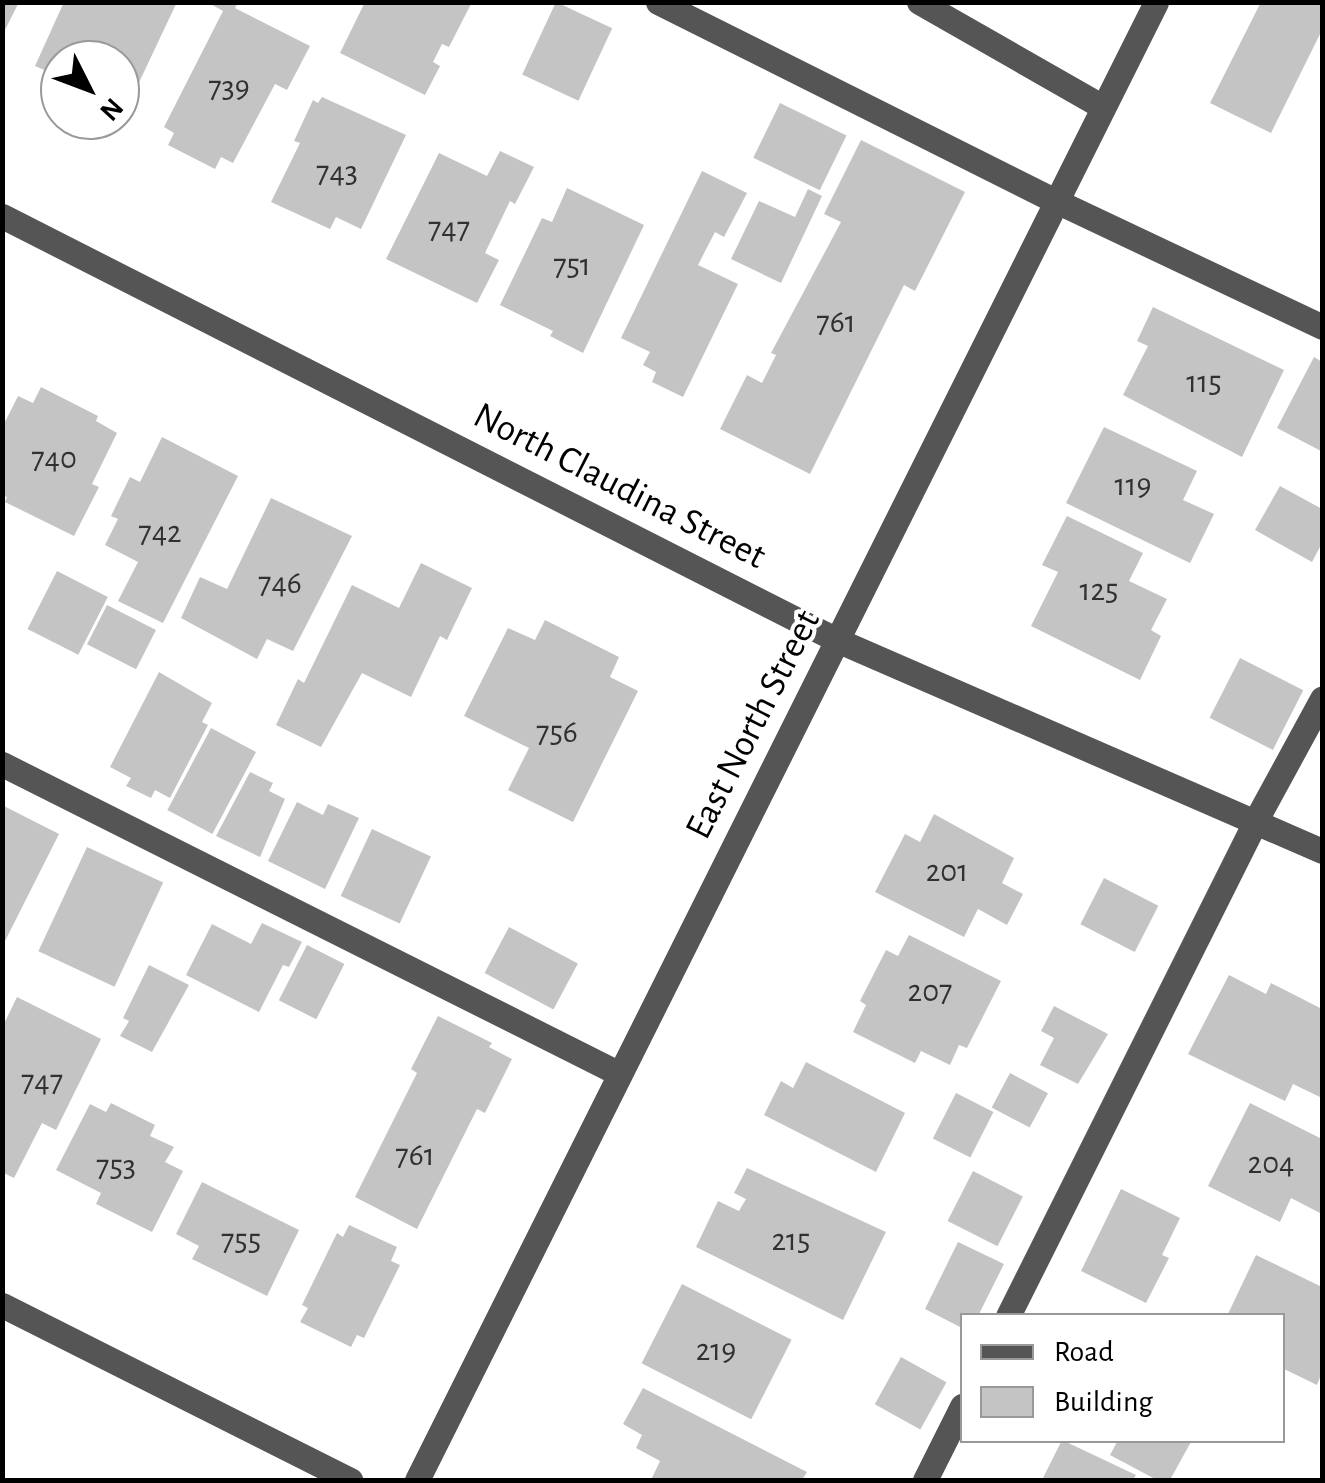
<!DOCTYPE html>
<style>
body{margin:0}
#map{position:relative;width:1325px;height:1483px;overflow:hidden;background:#fff;font-family:"Alegreya Sans",sans-serif}
div>[style]{position:absolute}
.building>*{inset:0;background:#c4c4c4;transform-origin:0 0}
.minor>*{height:25px;margin:-12.5px;padding:0 12.5px;transform-origin:12.5px;border-radius:12.5px;background:#555}
span{translate:-50% -50%;white-space:nowrap;text-align:center;line-height:1.15;-webkit-text-stroke:8px #fff;paint-order:stroke}
.number-label{font-size:32px;color:#313131}
.number-label span{-webkit-text-stroke-width:0}
.street-label{font-size:38px;color:#000}
.frame{position:absolute;inset:0;border:5px solid #000;pointer-events:none}
.legend{position:absolute;left:960px;top:1313px;width:325px;height:130px;box-sizing:border-box;background:#fff;border:2px solid #999;margin:0;padding:12px 18px;list-style:none;font-size:30px;color:#000}
.legend li{display:flex;align-items:center;gap:20px;height:50px}
.legend b{width:50px;border:2px solid #999}
.north{position:absolute;left:40px;top:40px;width:100px;height:100px;box-sizing:border-box;background:#fff;border:2px solid #999;border-radius:50%;rotate:132deg;font-size:28px;font-weight:700;line-height:40px;text-align:center;color:#000}
.north::after{content:'';display:block;margin:auto;width:35px;height:45px;background:#000;clip-path:polygon(50% 0,100% 100%,50% 72%,0 100%)}
</style>
<div id="map">
<div class="building">
<div style="clip-path:polygon(2px 2px,19px 2px,2px 36px)"></div>
<div style="clip-path:polygon(64px 2px,177px 2px,126px 110px,120px 107px,120px 60px,60px 60px,60px 98px,41px 89px,49px 72px,35px 66px)"></div>
<div style="clip-path:polygon(207px 2px,238px 2px,235px 8px,310px 46px,287px 90px,275px 84px,233px 163px,221px 157px,215px 169px,168px 145px,174px 133px,164px 127px,223px 11px)"></div>
<div style="clip-path:polygon(365px 2px,472px 2px,449px 47px,442px 44px,433px 62px,440px 66px,425px 95px,340px 53px)"></div>
<div style="left:556px;top:2px;width:62px;height:80px;rotate:25deg"></div>
<div style="clip-path:polygon(1261px 2px,1322px 2px,1322px 30px,1271px 133px,1210px 103px)"></div>
<div style="clip-path:polygon(322px 97px,406px 135px,361px 229px,336px 217px,330px 229px,271px 202px,300px 143px,294px 141px,313px 100px,318px 103px)"></div>
<div style="left:780px;top:103px;width:74px;height:61px;rotate:26deg"></div>
<div style="clip-path:polygon(861px 140px,965px 192px,915px 291px,904px 285px,810px 474px,720px 429px,747px 375px,762px 383px,776px 355px,771px 353px,841px 222px,824px 214px)"></div>
<div style="clip-path:polygon(500px 151px,534px 167px,515px 204px,510px 201px,485px 253px,499px 260px,477px 303px,386px 259px,439px 153px,487px 176px)"></div>
<div style="clip-path:polygon(702px 171px,747px 193px,724px 237px,715px 232px,698px 265px,738px 284px,683px 397px,652px 382px,656px 372px,643px 365px,650px 352px,621px 338px)"></div>
<div style="clip-path:polygon(567px 188px,644px 225px,583px 353px,550px 336px,553px 331px,500px 305px,542px 218px,552px 222px)"></div>
<div style="clip-path:polygon(808px 189px,822px 196px,781px 283px,731px 259px,759px 201px,795px 217px)"></div>
<div style="clip-path:polygon(1153px 307px,1284px 370px,1242px 457px,1123px 395px,1148px 346px,1137px 341px)"></div>
<div style="clip-path:polygon(1314px 357px,1322px 362px,1321px 451px,1277px 428px)"></div>
<div style="clip-path:polygon(41px 387px,98px 416px,96px 421px,117px 433px,92px 484px,99px 487px,74px 536px,5px 502px,7px 497px,2px 495px,2px 428px,18px 396px,33px 403px)"></div>
<div style="clip-path:polygon(1104px 427px,1197px 471px,1183px 500px,1214px 514px,1190px 563px,1066px 503px)"></div>
<div style="clip-path:polygon(162px 437px,238px 476px,163px 623px,118px 601px,138px 562px,105px 545px,118px 519px,111px 516px,130px 477px,140px 482px)"></div>
<div style="clip-path:polygon(1280px 486px,1322px 509px,1322px 543px,1312px 562px,1255px 530px)"></div>
<div style="clip-path:polygon(271px 498px,352px 536px,293px 651px,267px 639px,257px 659px,181px 618px,200px 577px,227px 589px)"></div>
<div style="clip-path:polygon(1067px 516px,1143px 553px,1129px 581px,1167px 599px,1151px 630px,1161px 636px,1140px 680px,1031px 626px,1058px 572px,1042px 565px)"></div>
<div style="clip-path:polygon(421px 563px,472px 588px,447px 640px,440px 636px,411px 697px,362px 673px,321px 747px,276px 725px,298px 679px,304px 683px,352px 585px,399px 608px)"></div>
<div style="left:57px;top:571px;width:57px;height:65px;rotate:27deg"></div>
<div style="left:107px;top:605px;width:55px;height:44px;rotate:27deg"></div>
<div style="clip-path:polygon(545px 620px,619px 657px,610px 677px,638px 691px,573px 822px,508px 790px,529px 748px,464px 716px,508px 628px,535px 640px)"></div>
<div style="left:1240px;top:658px;width:71px;height:67px;rotate:27deg"></div>
<div style="clip-path:polygon(159px 672px,212px 703px,202px 722px,208px 725px,170px 798px,155px 790px,151px 798px,126px 786px,131px 778px,110px 767px)"></div>
<div style="left:211px;top:728px;width:51px;height:93px;rotate:28deg"></div>
<div style="clip-path:polygon(250px 772px,273px 783px,269px 791px,285px 799px,260px 857px,216px 836px)"></div>
<div style="clip-path:polygon(297px 802px,323px 815px,328px 804px,359px 818px,325px 889px,268px 861px)"></div>
<div style="clip-path:polygon(2px 805px,59px 834px,2px 947px)"></div>
<div style="clip-path:polygon(934px 814px,1014px 858px,1002px 883px,1023px 894px,1007px 925px,978px 909px,964px 937px,875px 892px,905px 834px,920px 842px)"></div>
<div style="left:372px;top:829px;width:65px;height:74px;rotate:25deg"></div>
<div style="left:87px;top:847px;width:84px;height:115px;rotate:25deg"></div>
<div style="left:1104px;top:878px;width:61px;height:52px;rotate:27deg"></div>
<div style="clip-path:polygon(262px 923px,302px 942px,289px 967px,283px 965px,259px 1012px,186px 975px,212px 924px,251px 944px)"></div>
<div style="left:509px;top:927px;width:78px;height:52px;rotate:28deg"></div>
<div style="clip-path:polygon(909px 935px,1001px 981px,967px 1048px,959px 1045px,950px 1065px,921px 1051px,915px 1063px,853px 1032px,866px 1005px,860px 1001px,886px 950px,898px 956px)"></div>
<div style="left:307px;top:945px;width:42px;height:62px;rotate:27deg"></div>
<div style="clip-path:polygon(149px 965px,189px 985px,152px 1052px,120px 1036px,129px 1021px,123px 1018px)"></div>
<div style="clip-path:polygon(1229px 975px,1266px 994px,1271px 983px,1322px 1009px,1322px 1098px,1293px 1084px,1285px 1101px,1188px 1054px)"></div>
<div style="clip-path:polygon(17px 997px,101px 1039px,56px 1130px,42px 1123px,14px 1178px,2px 1172px,2px 1028px)"></div>
<div style="clip-path:polygon(1054px 1006px,1108px 1034px,1078px 1084px,1040px 1065px,1054px 1038px,1041px 1031px)"></div>
<div style="clip-path:polygon(438px 1016px,492px 1043px,489px 1047px,512px 1059px,485px 1113px,477px 1109px,417px 1229px,355px 1197px,417px 1073px,411px 1069px)"></div>
<div style="clip-path:polygon(806px 1062px,905px 1113px,876px 1172px,764px 1115px,781px 1081px,793px 1088px)"></div>
<div style="left:1010px;top:1073px;width:43px;height:39px;rotate:28deg"></div>
<div style="left:956px;top:1093px;width:42px;height:51px;rotate:27deg"></div>
<div style="clip-path:polygon(111px 1103px,155px 1125px,150px 1136px,174px 1147px,165px 1162px,183px 1171px,152px 1232px,96px 1204px,101px 1193px,56px 1170px,90px 1104px,106px 1112px)"></div>
<div style="clip-path:polygon(1250px 1103px,1322px 1139px,1322px 1214px,1291px 1198px,1280px 1222px,1208px 1186px)"></div>
<div style="clip-path:polygon(747px 1168px,886px 1232px,843px 1320px,696px 1247px,718px 1201px,739px 1211px,746px 1199px,734px 1193px)"></div>
<div style="left:973px;top:1171px;width:56px;height:56px;rotate:27deg"></div>
<div style="clip-path:polygon(202px 1182px,299px 1230px,267px 1296px,192px 1259px,199px 1246px,176px 1234px)"></div>
<div style="clip-path:polygon(1121px 1189px,1180px 1218px,1162px 1255px,1169px 1258px,1146px 1303px,1081px 1271px)"></div>
<div style="clip-path:polygon(349px 1225px,397px 1247px,391px 1261px,400px 1265px,364px 1338px,357px 1335px,351px 1347px,300px 1322px,308px 1308px,302px 1305px,337px 1233px,343px 1237px)"></div>
<div style="clip-path:polygon(958px 1242px,1004px 1264px,978px 1316px,962px 1316px,962px 1328px,925px 1309px)"></div>
<div style="clip-path:polygon(1256px 1255px,1322px 1287px,1322px 1372px,1317px 1385px,1282px 1368px,1282px 1316px,1227px 1316px)"></div>
<div style="left:682px;top:1284px;width:123px;height:89px;rotate:27deg"></div>
<div style="left:901px;top:1357px;width:52px;height:54px;rotate:29deg"></div>
<div style="clip-path:polygon(643px 1388px,807px 1472px,802px 1480px,651px 1480px,660px 1461px,636px 1448px,642px 1435px,623px 1424px)"></div>
<div style="clip-path:polygon(1062px 1440px,1136px 1475px,1133px 1480px,1042px 1480px)"></div>
<div style="clip-path:polygon(1118px 1440px,1192px 1440px,1170px 1480px,1157px 1480px,1110px 1455px)"></div>
</div>
<div class="minor">
<div style="left:658px;top:2px;width:445px;rotate:26.6deg"></div>
<div style="left:1056px;top:201px;width:294px;rotate:25.3deg"></div>
<div style="left:919px;top:2px;width:212px;rotate:29.7deg"></div>
<div style="left:2px;top:216px;width:939px;rotate:26.92deg"></div>
<div style="left:839px;top:641px;width:527px;rotate:23.5deg"></div>
<div style="left:2px;top:764px;width:691px;rotate:26.64deg"></div>
<div style="left:2px;top:1305px;width:390px;rotate:26.7deg"></div>
<div style="left:1008px;top:1316px;width:557px;rotate:-63.43deg"></div>
<div style="left:1257px;top:818px;width:136px;rotate:-61.4deg"></div>
<div style="left:417px;top:1480px;width:1652px;rotate:-63.43deg"></div>
<div style="left:925px;top:1480px;width:83px;rotate:-63.4deg"></div>
</div>
<div class="number-label">
<span style="left:229px;top:87px">739</span>
<span style="left:337px;top:172px">743</span>
<span style="left:449px;top:228px">747</span>
<span style="left:572px;top:265px">751</span>
<span style="left:836px;top:322px">761</span>
<span style="left:1204px;top:382px">115</span>
<span style="left:54px;top:458px">740</span>
<span style="left:1133px;top:485px">119</span>
<span style="left:160px;top:532px">742</span>
<span style="left:280px;top:583px">746</span>
<span style="left:1099px;top:590px">125</span>
<span style="left:557px;top:732px">756</span>
<span style="left:947px;top:871px">201</span>
<span style="left:930px;top:991px">207</span>
<span style="left:42px;top:1081px">747</span>
<span style="left:415px;top:1155px">761</span>
<span style="left:1271px;top:1163px">204</span>
<span style="left:116px;top:1166px">753</span>
<span style="left:241px;top:1240px">755</span>
<span style="left:791px;top:1240px">215</span>
<span style="left:716px;top:1350px">219</span>
</div>
<div class="street-label">
<span style="left:619px;top:487px;rotate:27deg">North Claudina Street</span>
<span style="left:754px;top:725px;rotate:-63deg">East North Street</span>
</div>
<div class="frame"></div>
<ul class="legend">
<li><b style="height:12px;background:#555"></b>Road</li>
<li><b style="height:28px;background:#c4c4c4"></b>Building</li>
</ul>
<div class="north">N</div>
</div>
